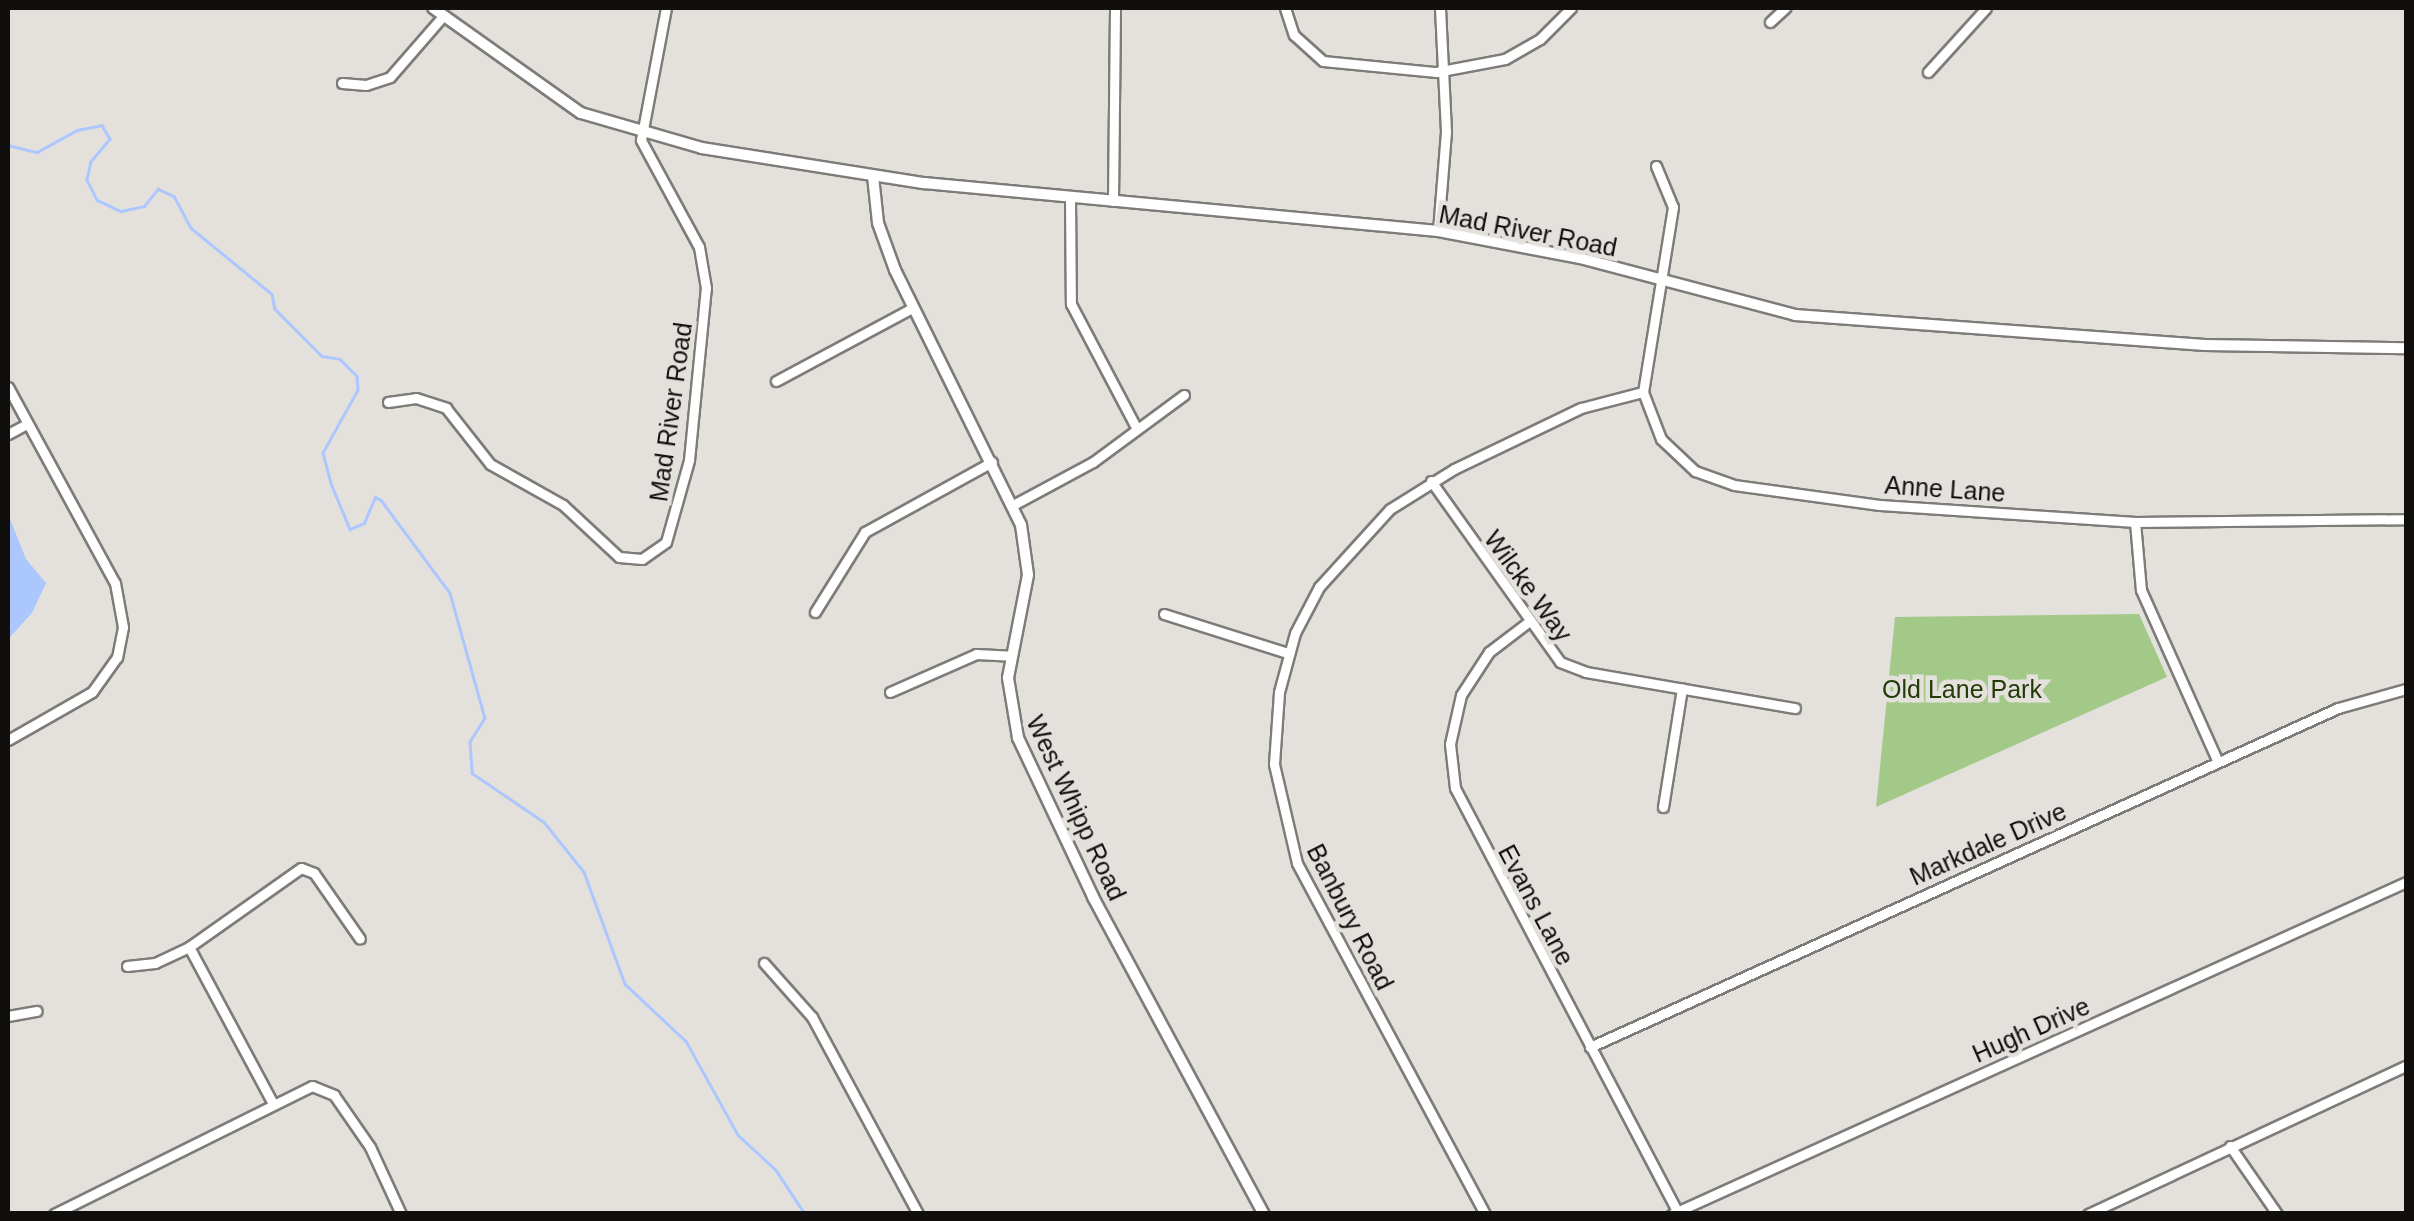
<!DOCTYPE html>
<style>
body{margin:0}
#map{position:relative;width:2414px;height:1221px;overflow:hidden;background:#e4e1dd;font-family:Arial,sans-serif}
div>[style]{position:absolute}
.green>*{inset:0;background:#a3c988}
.water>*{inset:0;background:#acc7fe}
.stream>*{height:2.5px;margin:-1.25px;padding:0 1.25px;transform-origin:1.25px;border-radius:1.25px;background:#acc7fe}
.roads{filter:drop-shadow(2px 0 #7e7c78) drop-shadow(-2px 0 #7e7c78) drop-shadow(0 2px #7e7c78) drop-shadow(0 -2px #7e7c78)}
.minor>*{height:9px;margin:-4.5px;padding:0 4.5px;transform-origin:4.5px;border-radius:4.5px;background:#fff}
.tertiary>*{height:10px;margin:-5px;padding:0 5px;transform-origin:5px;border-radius:5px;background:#fff}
span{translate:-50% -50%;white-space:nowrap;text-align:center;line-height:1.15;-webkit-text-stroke:9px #e4e1dd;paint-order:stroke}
.street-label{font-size:25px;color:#100f0e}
.park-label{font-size:25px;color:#223b09}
.frame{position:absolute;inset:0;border:10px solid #100f0e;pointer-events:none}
</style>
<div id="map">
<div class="green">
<div style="clip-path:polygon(2139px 614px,2167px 677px,1876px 807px,1895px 617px)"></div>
</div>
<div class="water">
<div style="clip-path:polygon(8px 514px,26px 559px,46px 583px,32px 613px,10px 637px,8px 656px)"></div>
</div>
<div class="stream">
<div style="left:8px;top:145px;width:30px;rotate:14deg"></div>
<div style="left:37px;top:152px;width:46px;rotate:-28.8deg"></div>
<div style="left:77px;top:130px;width:25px;rotate:-11deg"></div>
<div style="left:102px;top:125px;width:16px;rotate:60deg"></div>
<div style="left:110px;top:139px;width:30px;rotate:130deg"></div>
<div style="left:91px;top:162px;width:18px;rotate:103deg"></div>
<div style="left:87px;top:180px;width:22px;rotate:63deg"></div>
<div style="left:97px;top:200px;width:26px;rotate:25deg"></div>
<div style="left:121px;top:211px;width:24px;rotate:-12deg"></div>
<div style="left:144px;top:206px;width:22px;rotate:-51deg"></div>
<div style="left:158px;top:189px;width:17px;rotate:24deg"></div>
<div style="left:174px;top:196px;width:36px;rotate:62deg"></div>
<div style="left:191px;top:228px;width:104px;rotate:39.2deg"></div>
<div style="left:272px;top:294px;width:15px;rotate:79deg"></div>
<div style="left:275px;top:309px;width:66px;rotate:45deg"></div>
<div style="left:322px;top:356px;width:18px;rotate:9deg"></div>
<div style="left:340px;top:359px;width:24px;rotate:45deg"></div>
<div style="left:357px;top:376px;width:14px;rotate:86deg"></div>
<div style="left:358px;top:390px;width:72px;rotate:119.1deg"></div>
<div style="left:323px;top:453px;width:34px;rotate:75deg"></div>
<div style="left:332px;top:486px;width:47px;rotate:67.3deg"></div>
<div style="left:350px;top:529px;width:15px;rotate:-23deg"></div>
<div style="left:364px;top:523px;width:28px;rotate:-67deg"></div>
<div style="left:375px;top:497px;width:7px;rotate:27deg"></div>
<div style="left:381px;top:500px;width:116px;rotate:53.4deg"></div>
<div style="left:450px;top:593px;width:130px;rotate:74.4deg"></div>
<div style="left:485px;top:718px;width:28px;rotate:122deg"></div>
<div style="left:470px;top:742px;width:31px;rotate:86deg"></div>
<div style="left:472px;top:773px;width:87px;rotate:34.2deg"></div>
<div style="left:544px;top:822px;width:64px;rotate:51.3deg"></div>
<div style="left:584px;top:872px;width:119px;rotate:69.9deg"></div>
<div style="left:625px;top:984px;width:83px;rotate:43.1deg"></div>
<div style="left:686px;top:1041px;width:107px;rotate:61deg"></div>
<div style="left:738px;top:1135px;width:52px;rotate:42.6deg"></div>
<div style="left:776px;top:1170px;width:53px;rotate:56.6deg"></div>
</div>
<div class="roads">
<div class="minor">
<div style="left:1285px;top:8px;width:28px;rotate:72deg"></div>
<div style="left:1294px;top:35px;width:39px;rotate:42deg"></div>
<div style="left:1323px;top:61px;width:114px;rotate:5.6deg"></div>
<div style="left:1436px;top:72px;width:70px;rotate:-10.7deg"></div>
<div style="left:1505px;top:59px;width:40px;rotate:-29.7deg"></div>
<div style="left:1540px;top:39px;width:44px;rotate:-45deg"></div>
<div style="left:1770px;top:22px;width:21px;rotate:-43deg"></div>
<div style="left:1928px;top:72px;width:86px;rotate:-47.8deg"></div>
<div style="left:342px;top:83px;width:24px;rotate:5deg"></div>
<div style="left:366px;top:85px;width:25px;rotate:-18deg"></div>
<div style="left:390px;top:77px;width:81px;rotate:-49deg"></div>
<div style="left:1656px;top:166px;width:44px;rotate:67.5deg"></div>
<div style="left:1673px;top:207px;width:187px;rotate:99.2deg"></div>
<div style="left:1643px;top:392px;width:50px;rotate:69deg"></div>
<div style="left:1661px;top:439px;width:47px;rotate:43.3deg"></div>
<div style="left:1695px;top:471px;width:41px;rotate:19.7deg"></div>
<div style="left:1734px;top:485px;width:147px;rotate:7.8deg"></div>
<div style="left:1880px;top:505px;width:256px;rotate:3.8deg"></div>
<div style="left:2135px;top:522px;width:271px;rotate:-0.6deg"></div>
<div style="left:1070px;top:199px;width:105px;rotate:89.5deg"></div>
<div style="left:1071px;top:304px;width:141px;rotate:62.2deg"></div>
<div style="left:1113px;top:201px;width:193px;rotate:-89.4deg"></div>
<div style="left:1438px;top:231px;width:100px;rotate:-85.4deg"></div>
<div style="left:1446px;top:131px;width:123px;rotate:-92.8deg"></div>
<div style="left:776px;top:381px;width:154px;rotate:-28.2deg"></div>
<div style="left:8px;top:387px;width:223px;rotate:61.4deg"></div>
<div style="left:115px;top:583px;width:45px;rotate:79.7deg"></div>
<div style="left:123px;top:627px;width:31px;rotate:101deg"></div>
<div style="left:117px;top:657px;width:43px;rotate:125.5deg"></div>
<div style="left:92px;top:692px;width:97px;rotate:150.3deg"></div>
<div style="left:388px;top:402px;width:28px;rotate:-8deg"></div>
<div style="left:416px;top:398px;width:32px;rotate:18deg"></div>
<div style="left:446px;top:408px;width:71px;rotate:51.8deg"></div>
<div style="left:490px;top:464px;width:84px;rotate:29.3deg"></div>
<div style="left:563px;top:505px;width:76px;rotate:42.9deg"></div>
<div style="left:619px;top:557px;width:23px;rotate:5deg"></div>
<div style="left:642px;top:559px;width:29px;rotate:-35deg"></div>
<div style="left:666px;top:542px;width:85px;rotate:-74.3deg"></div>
<div style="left:689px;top:460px;width:173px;rotate:-84.4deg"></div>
<div style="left:706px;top:288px;width:42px;rotate:-99.7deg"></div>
<div style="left:699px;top:247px;width:122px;rotate:-118.5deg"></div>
<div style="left:641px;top:140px;width:134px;rotate:-79.3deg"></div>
<div style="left:8px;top:434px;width:21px;rotate:-28deg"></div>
<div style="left:1431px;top:481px;width:222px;rotate:54.5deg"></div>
<div style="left:1560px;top:662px;width:28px;rotate:21deg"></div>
<div style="left:1586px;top:672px;width:212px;rotate:9.8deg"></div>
<div style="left:1013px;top:505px;width:91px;rotate:-28.3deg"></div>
<div style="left:1093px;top:462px;width:113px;rotate:-36.4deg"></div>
<div style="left:2135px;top:522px;width:68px;rotate:85deg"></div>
<div style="left:2141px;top:590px;width:188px;rotate:65.9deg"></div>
<div style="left:815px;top:612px;width:94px;rotate:-58deg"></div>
<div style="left:865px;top:532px;width:145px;rotate:-28.9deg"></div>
<div style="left:1164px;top:614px;width:130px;rotate:17.5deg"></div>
<div style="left:1527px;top:623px;width:48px;rotate:142.7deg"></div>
<div style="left:1489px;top:652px;width:51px;rotate:123.1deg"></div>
<div style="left:1461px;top:695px;width:50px;rotate:102.7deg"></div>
<div style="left:1450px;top:744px;width:44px;rotate:83.5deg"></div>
<div style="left:1455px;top:788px;width:478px;rotate:62.3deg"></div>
<div style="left:890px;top:692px;width:94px;rotate:-23.8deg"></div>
<div style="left:976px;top:654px;width:35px;rotate:3deg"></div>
<div style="left:1663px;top:807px;width:120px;rotate:-80.9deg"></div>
<div style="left:189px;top:947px;width:176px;rotate:61.8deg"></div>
<div style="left:764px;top:963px;width:72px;rotate:48.4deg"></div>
<div style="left:812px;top:1017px;width:224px;rotate:61.7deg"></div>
<div style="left:127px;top:966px;width:28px;rotate:-6deg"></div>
<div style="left:155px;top:963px;width:38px;rotate:-25deg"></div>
<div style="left:189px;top:947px;width:137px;rotate:-35.2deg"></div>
<div style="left:301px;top:868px;width:14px;rotate:21deg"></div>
<div style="left:314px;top:873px;width:80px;rotate:55.1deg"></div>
<div style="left:8px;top:1016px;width:29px;rotate:-10deg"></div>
<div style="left:1590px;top:1047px;width:821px;rotate:-24.38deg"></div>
<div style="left:2338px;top:708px;width:71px;rotate:-15.6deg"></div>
<div style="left:2230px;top:1146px;width:83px;rotate:55.3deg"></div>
<div style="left:54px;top:1214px;width:288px;rotate:-26.4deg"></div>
<div style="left:312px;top:1086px;width:24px;rotate:22deg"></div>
<div style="left:334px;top:1095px;width:63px;rotate:55.3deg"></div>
<div style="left:370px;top:1147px;width:74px;rotate:65.2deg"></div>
<div style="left:1485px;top:1214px;width:398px;rotate:-118.2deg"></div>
<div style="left:1297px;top:863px;width:102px;rotate:-103.1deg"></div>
<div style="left:1274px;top:764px;width:72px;rotate:-86deg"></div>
<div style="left:1279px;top:692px;width:61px;rotate:-74.8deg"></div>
<div style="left:1295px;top:633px;width:52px;rotate:-62.4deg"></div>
<div style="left:1319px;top:587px;width:105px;rotate:-47.7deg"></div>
<div style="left:1390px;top:509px;width:75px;rotate:-32deg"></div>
<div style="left:1454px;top:469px;width:141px;rotate:-25.7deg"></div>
<div style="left:1581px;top:408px;width:64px;rotate:-14.5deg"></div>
<div style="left:1672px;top:1214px;width:806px;rotate:-24.34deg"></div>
<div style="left:2088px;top:1214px;width:351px;rotate:-25deg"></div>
</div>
<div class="tertiary">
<div style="left:433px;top:8px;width:181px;rotate:35.4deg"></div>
<div style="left:581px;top:113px;width:126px;rotate:16.1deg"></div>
<div style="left:702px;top:148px;width:225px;rotate:9deg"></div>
<div style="left:924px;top:183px;width:516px;rotate:5.34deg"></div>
<div style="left:1438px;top:231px;width:145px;rotate:10.8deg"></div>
<div style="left:1580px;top:258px;width:222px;rotate:14.8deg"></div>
<div style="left:1795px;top:315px;width:411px;rotate:4.2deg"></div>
<div style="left:2205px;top:345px;width:201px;rotate:0.9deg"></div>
<div style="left:873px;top:176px;width:47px;rotate:83.9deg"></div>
<div style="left:878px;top:223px;width:50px;rotate:70.1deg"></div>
<div style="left:895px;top:270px;width:284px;rotate:63.7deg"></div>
<div style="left:1021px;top:525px;width:50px;rotate:82deg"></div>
<div style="left:1028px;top:575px;width:105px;rotate:101deg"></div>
<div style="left:1008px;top:678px;width:61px;rotate:80.5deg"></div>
<div style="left:1018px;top:738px;width:176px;rotate:64.7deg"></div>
<div style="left:1093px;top:897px;width:360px;rotate:61.7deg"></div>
</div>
</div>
<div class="street-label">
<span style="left:1528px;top:231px;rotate:11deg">Mad River Road</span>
<span style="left:671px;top:412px;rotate:-82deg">Mad River Road</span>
<span style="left:1945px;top:489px;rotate:4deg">Anne Lane</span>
<span style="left:1528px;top:586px;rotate:54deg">Wilcke Way</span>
<span style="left:1076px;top:808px;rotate:65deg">West Whipp Road</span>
<span style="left:1988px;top:844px;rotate:-24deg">Markdale Drive</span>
<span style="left:1536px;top:905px;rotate:62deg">Evans Lane</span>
<span style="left:1350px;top:917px;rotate:63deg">Banbury Road</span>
<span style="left:2031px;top:1030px;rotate:-24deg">Hugh Drive</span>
</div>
<div class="park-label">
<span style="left:1962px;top:689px">Old Lane Park</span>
</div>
<div class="frame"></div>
</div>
